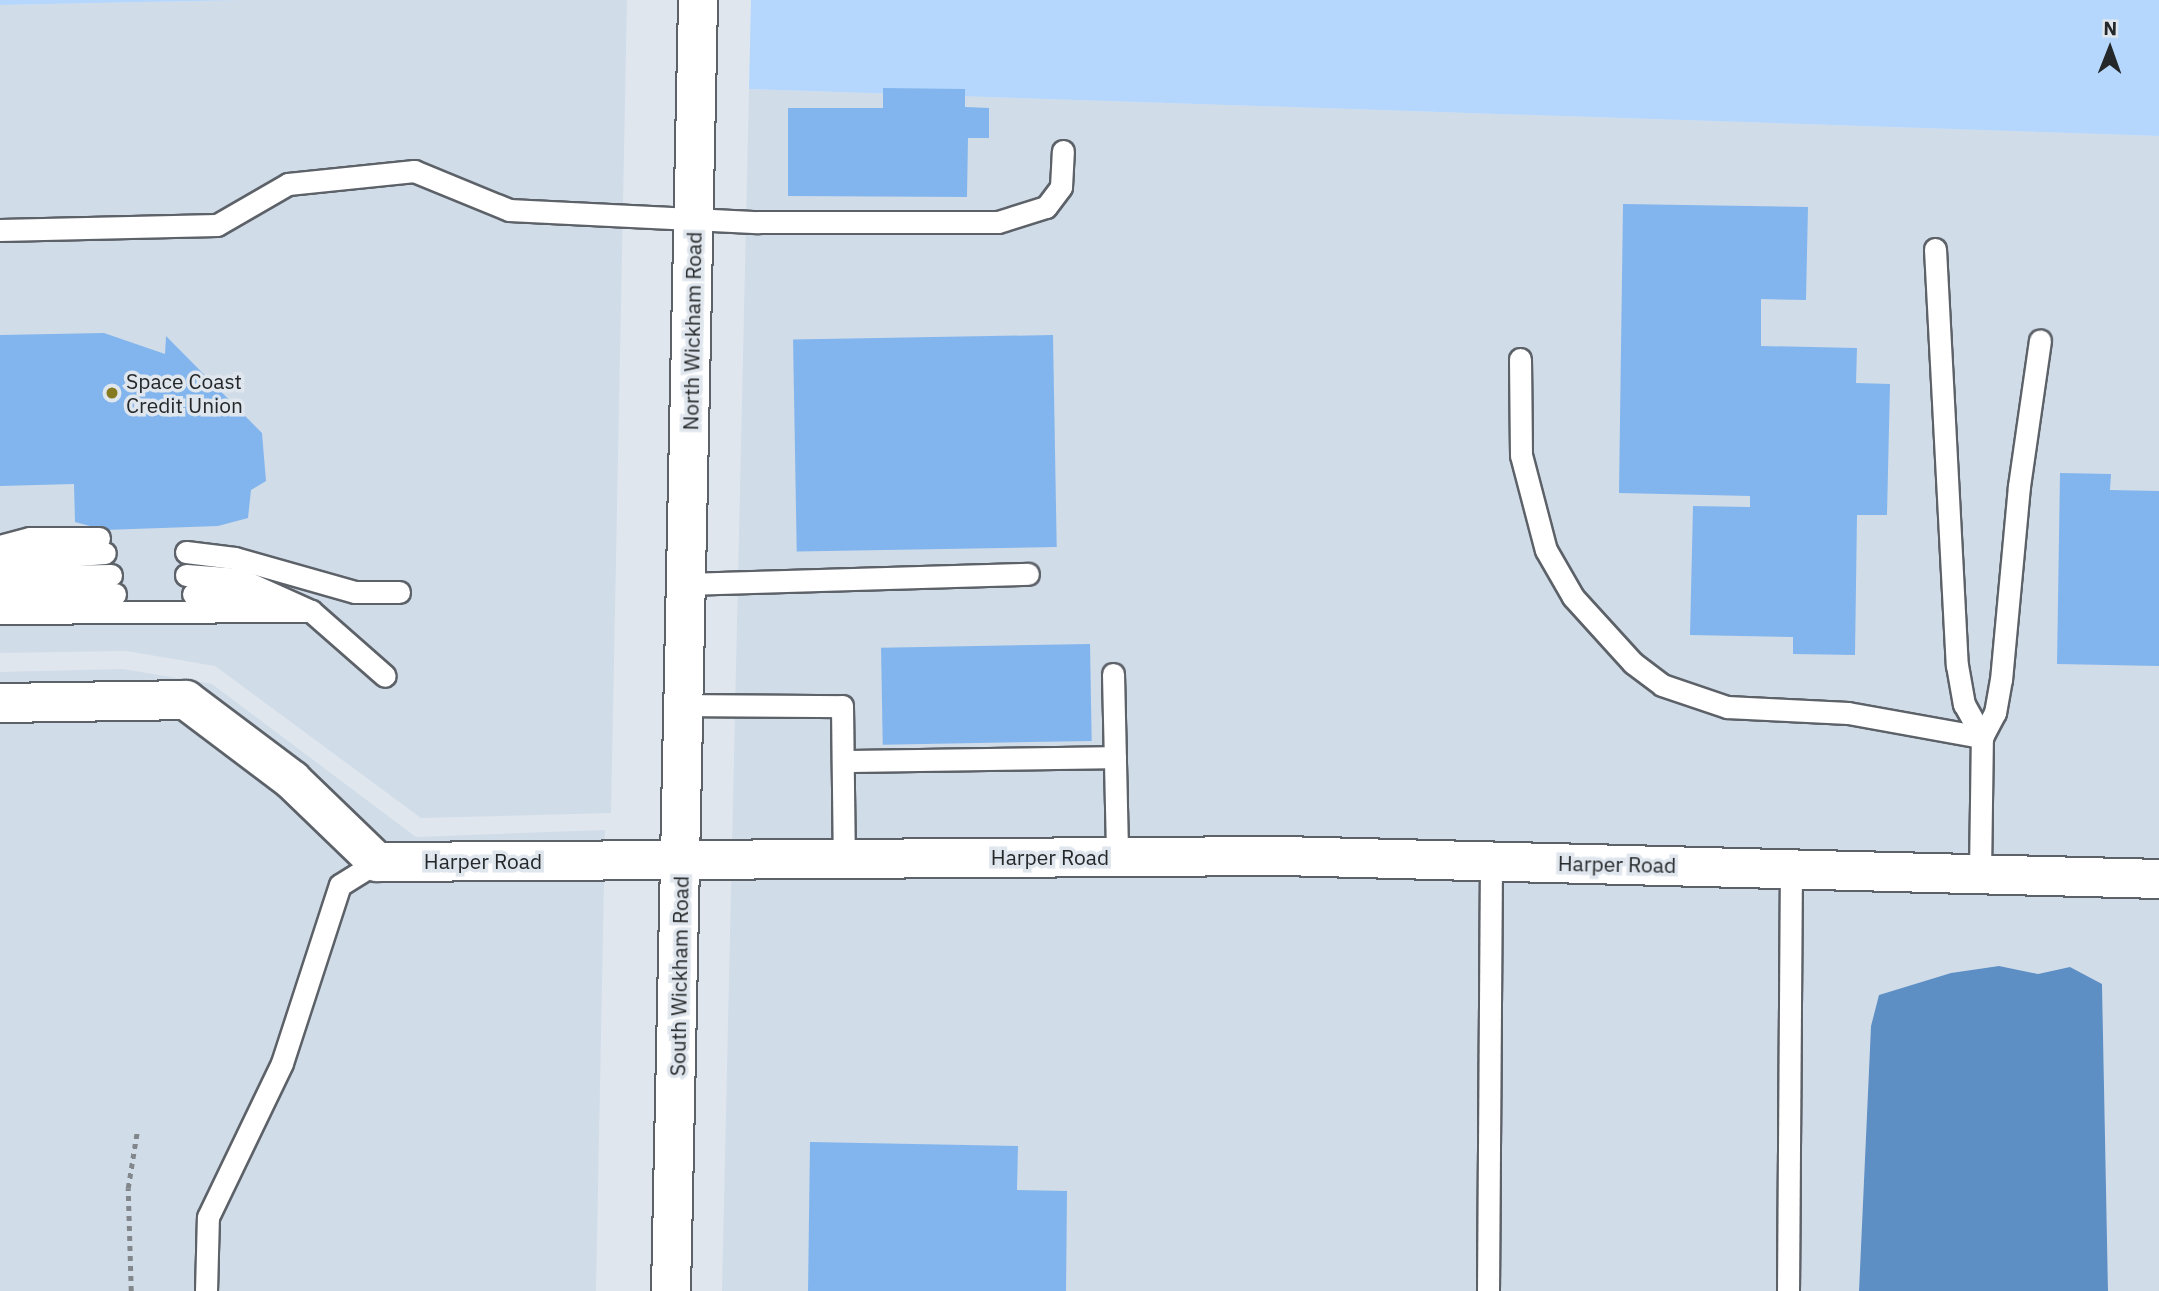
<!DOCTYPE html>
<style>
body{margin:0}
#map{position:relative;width:2159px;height:1291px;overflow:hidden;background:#dfe6ed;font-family:"IBM Plex Sans",sans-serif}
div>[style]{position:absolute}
.built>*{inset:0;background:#d1dce9}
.green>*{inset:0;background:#b5d7fd}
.water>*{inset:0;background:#5d8ec4}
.building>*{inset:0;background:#82b5ed;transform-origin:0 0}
.path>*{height:4.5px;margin-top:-2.25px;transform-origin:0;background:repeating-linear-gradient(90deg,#82878c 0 5px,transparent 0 10px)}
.roads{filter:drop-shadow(2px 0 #5d6269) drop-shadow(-2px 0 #5d6269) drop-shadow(0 2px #5d6269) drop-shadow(0 -2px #5d6269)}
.lane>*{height:21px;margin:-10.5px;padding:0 10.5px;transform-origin:10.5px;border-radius:10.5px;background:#fff}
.street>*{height:38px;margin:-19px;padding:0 19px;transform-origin:19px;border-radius:19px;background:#fff}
.secondary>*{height:38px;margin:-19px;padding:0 19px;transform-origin:19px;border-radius:19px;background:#fff}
.dots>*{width:19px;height:19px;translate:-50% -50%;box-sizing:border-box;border:4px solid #dfe6ed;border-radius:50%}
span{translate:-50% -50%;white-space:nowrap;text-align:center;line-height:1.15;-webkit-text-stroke:7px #dfe6ed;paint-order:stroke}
.street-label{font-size:21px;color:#25282a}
.poi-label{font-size:21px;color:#25282a}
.left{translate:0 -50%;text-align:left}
.north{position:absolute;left:2075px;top:14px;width:70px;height:70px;-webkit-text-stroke:5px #dfe6ed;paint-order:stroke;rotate:1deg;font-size:19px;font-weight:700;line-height:28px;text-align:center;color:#25282a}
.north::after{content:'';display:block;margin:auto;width:24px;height:32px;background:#25282a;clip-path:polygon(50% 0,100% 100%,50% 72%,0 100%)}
</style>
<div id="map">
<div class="built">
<div style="clip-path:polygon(243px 0,627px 0,611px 813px,421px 818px,215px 666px,126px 651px,0 653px,0 5px)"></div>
<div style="clip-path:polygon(749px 89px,2159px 136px,2159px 1291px,2108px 1291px,2102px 984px,2070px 967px,2038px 974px,1999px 966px,1951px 973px,1879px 995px,1871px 1026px,1859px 1291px,722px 1291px)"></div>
<div style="clip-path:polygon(123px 669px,212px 684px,416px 837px,605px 830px,596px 1291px,0 1291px,0 672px)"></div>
</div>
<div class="green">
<div style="clip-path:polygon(0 0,243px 0,0 5px)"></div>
<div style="clip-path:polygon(751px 0,2159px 0,2159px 136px,749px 89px)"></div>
</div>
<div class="water">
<div style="clip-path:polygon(1999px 966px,2038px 974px,2070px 967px,2102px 984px,2108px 1291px,1859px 1291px,1871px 1026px,1879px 995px,1951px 973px)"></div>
</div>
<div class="building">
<div style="clip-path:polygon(883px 88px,965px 89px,965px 107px,989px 108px,989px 138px,968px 138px,967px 197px,788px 196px,788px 108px,883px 108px)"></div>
<div style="clip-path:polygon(1623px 204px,1808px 207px,1806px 300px,1761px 299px,1761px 346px,1857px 348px,1856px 383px,1890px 384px,1887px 515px,1857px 515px,1855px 655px,1793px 654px,1793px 637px,1690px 635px,1693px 506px,1750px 507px,1750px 496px,1619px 493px)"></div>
<div style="clip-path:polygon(104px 333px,165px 354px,166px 336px,262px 433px,266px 481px,251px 490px,248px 518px,218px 526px,105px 530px,75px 522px,74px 484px,0 486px,0 335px)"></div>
<div style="left:1053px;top:335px;width:212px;height:260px;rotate:89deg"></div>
<div style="clip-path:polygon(2060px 473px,2111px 474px,2110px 490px,2159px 491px,2159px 666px,2057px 664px)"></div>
<div style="left:1090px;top:644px;width:97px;height:209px;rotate:89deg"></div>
<div style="clip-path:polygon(810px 1142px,1018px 1146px,1017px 1190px,1067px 1191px,1066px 1291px,808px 1291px)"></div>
</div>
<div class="path">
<div style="left:131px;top:1291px;width:103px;rotate:-91.7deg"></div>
<div style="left:128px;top:1188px;width:57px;rotate:-80.9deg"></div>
</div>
<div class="roads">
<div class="lane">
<div style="left:0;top:230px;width:217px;rotate:-1.3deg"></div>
<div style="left:217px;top:225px;width:82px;rotate:-30deg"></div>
<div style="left:288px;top:184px;width:127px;rotate:-5.9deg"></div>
<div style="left:414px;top:171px;width:103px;rotate:22.3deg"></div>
<div style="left:509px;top:210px;width:249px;rotate:2.8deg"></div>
<div style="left:758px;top:222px;width:240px"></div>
<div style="left:998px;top:222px;width:50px;rotate:-17.4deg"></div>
<div style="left:1046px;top:207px;width:25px;rotate:-53deg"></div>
<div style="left:1061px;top:187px;width:36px;rotate:-87deg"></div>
<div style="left:1935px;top:249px;width:417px;rotate:87deg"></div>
<div style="left:1957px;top:665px;width:40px;rotate:80deg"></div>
<div style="left:1964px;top:704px;width:38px;rotate:61deg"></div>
<div style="left:1520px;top:359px;width:96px;rotate:89.4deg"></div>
<div style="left:1521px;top:455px;width:98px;rotate:75.3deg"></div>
<div style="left:1546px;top:550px;width:54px;rotate:60.1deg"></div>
<div style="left:1573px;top:597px;width:89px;rotate:47.7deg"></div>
<div style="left:1633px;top:663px;width:36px;rotate:37deg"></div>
<div style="left:1662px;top:685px;width:69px;rotate:18.7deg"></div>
<div style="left:1727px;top:707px;width:121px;rotate:2.8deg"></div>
<div style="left:1848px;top:713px;width:136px;rotate:10.2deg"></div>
<div style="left:0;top:546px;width:31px;rotate:-15deg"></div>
<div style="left:30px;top:538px;width:69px"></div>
<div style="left:186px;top:552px;width:49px;rotate:7deg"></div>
<div style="left:235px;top:558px;width:125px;rotate:15.8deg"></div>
<div style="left:355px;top:592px;width:44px"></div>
<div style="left:0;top:561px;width:105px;rotate:-4.4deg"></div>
<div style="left:186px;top:575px;width:54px;rotate:4.2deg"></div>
<div style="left:240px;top:579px;width:78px;rotate:24.3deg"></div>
<div style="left:311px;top:611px;width:98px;rotate:41.3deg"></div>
<div style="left:0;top:577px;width:111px;rotate:-1deg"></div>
<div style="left:687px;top:584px;width:341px;rotate:-1.7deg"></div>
<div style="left:0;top:594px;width:115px"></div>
<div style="left:193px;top:594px;width:71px;rotate:0.8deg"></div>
<div style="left:0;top:613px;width:311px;rotate:-0.4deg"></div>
<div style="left:1113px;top:674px;width:183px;rotate:88.7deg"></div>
<div style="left:684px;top:705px;width:158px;rotate:0.4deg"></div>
<div style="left:842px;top:706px;width:153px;rotate:89.3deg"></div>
<div style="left:843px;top:761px;width:272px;rotate:-0.8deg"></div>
<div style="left:1980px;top:874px;width:137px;rotate:-89.2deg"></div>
<div style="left:1982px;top:737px;width:27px;rotate:-62deg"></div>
<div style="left:1995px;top:713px;width:34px;rotate:-80deg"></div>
<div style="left:2001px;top:680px;width:195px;rotate:-84.7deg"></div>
<div style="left:2019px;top:486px;width:147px;rotate:-81.8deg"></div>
<div style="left:206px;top:1291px;width:74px;rotate:-88.5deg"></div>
<div style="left:208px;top:1217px;width:171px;rotate:-64.3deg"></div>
<div style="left:282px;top:1063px;width:187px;rotate:-72deg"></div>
<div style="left:340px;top:885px;width:44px;rotate:-31.9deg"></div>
<div style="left:1488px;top:1291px;width:430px;rotate:-89.6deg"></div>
<div style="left:1788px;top:1291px;width:422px;rotate:-89.6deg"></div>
</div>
<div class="street">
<div style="left:0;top:703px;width:186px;rotate:-0.9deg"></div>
<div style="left:186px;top:700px;width:133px;rotate:37deg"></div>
<div style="left:292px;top:780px;width:118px;rotate:44deg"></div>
<div style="left:377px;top:862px;width:905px;rotate:-0.38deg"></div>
<div style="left:1282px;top:856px;width:877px;rotate:1.5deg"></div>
</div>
<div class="secondary">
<div style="left:671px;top:1291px;width:1291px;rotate:-88.8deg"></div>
</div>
</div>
<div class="dots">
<div style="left:112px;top:393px;background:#857a1f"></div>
</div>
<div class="street-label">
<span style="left:692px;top:331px;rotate:-89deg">North Wickham Road</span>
<span style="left:1050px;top:857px">Harper Road</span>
<span style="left:483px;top:861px">Harper Road</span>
<span style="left:1617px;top:864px;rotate:1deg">Harper Road</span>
<span style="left:679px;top:976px;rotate:-89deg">South Wickham Road</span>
</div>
<div class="poi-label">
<span class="left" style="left:126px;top:393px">Space Coast<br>Credit Union</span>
</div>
<div class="north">N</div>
</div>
